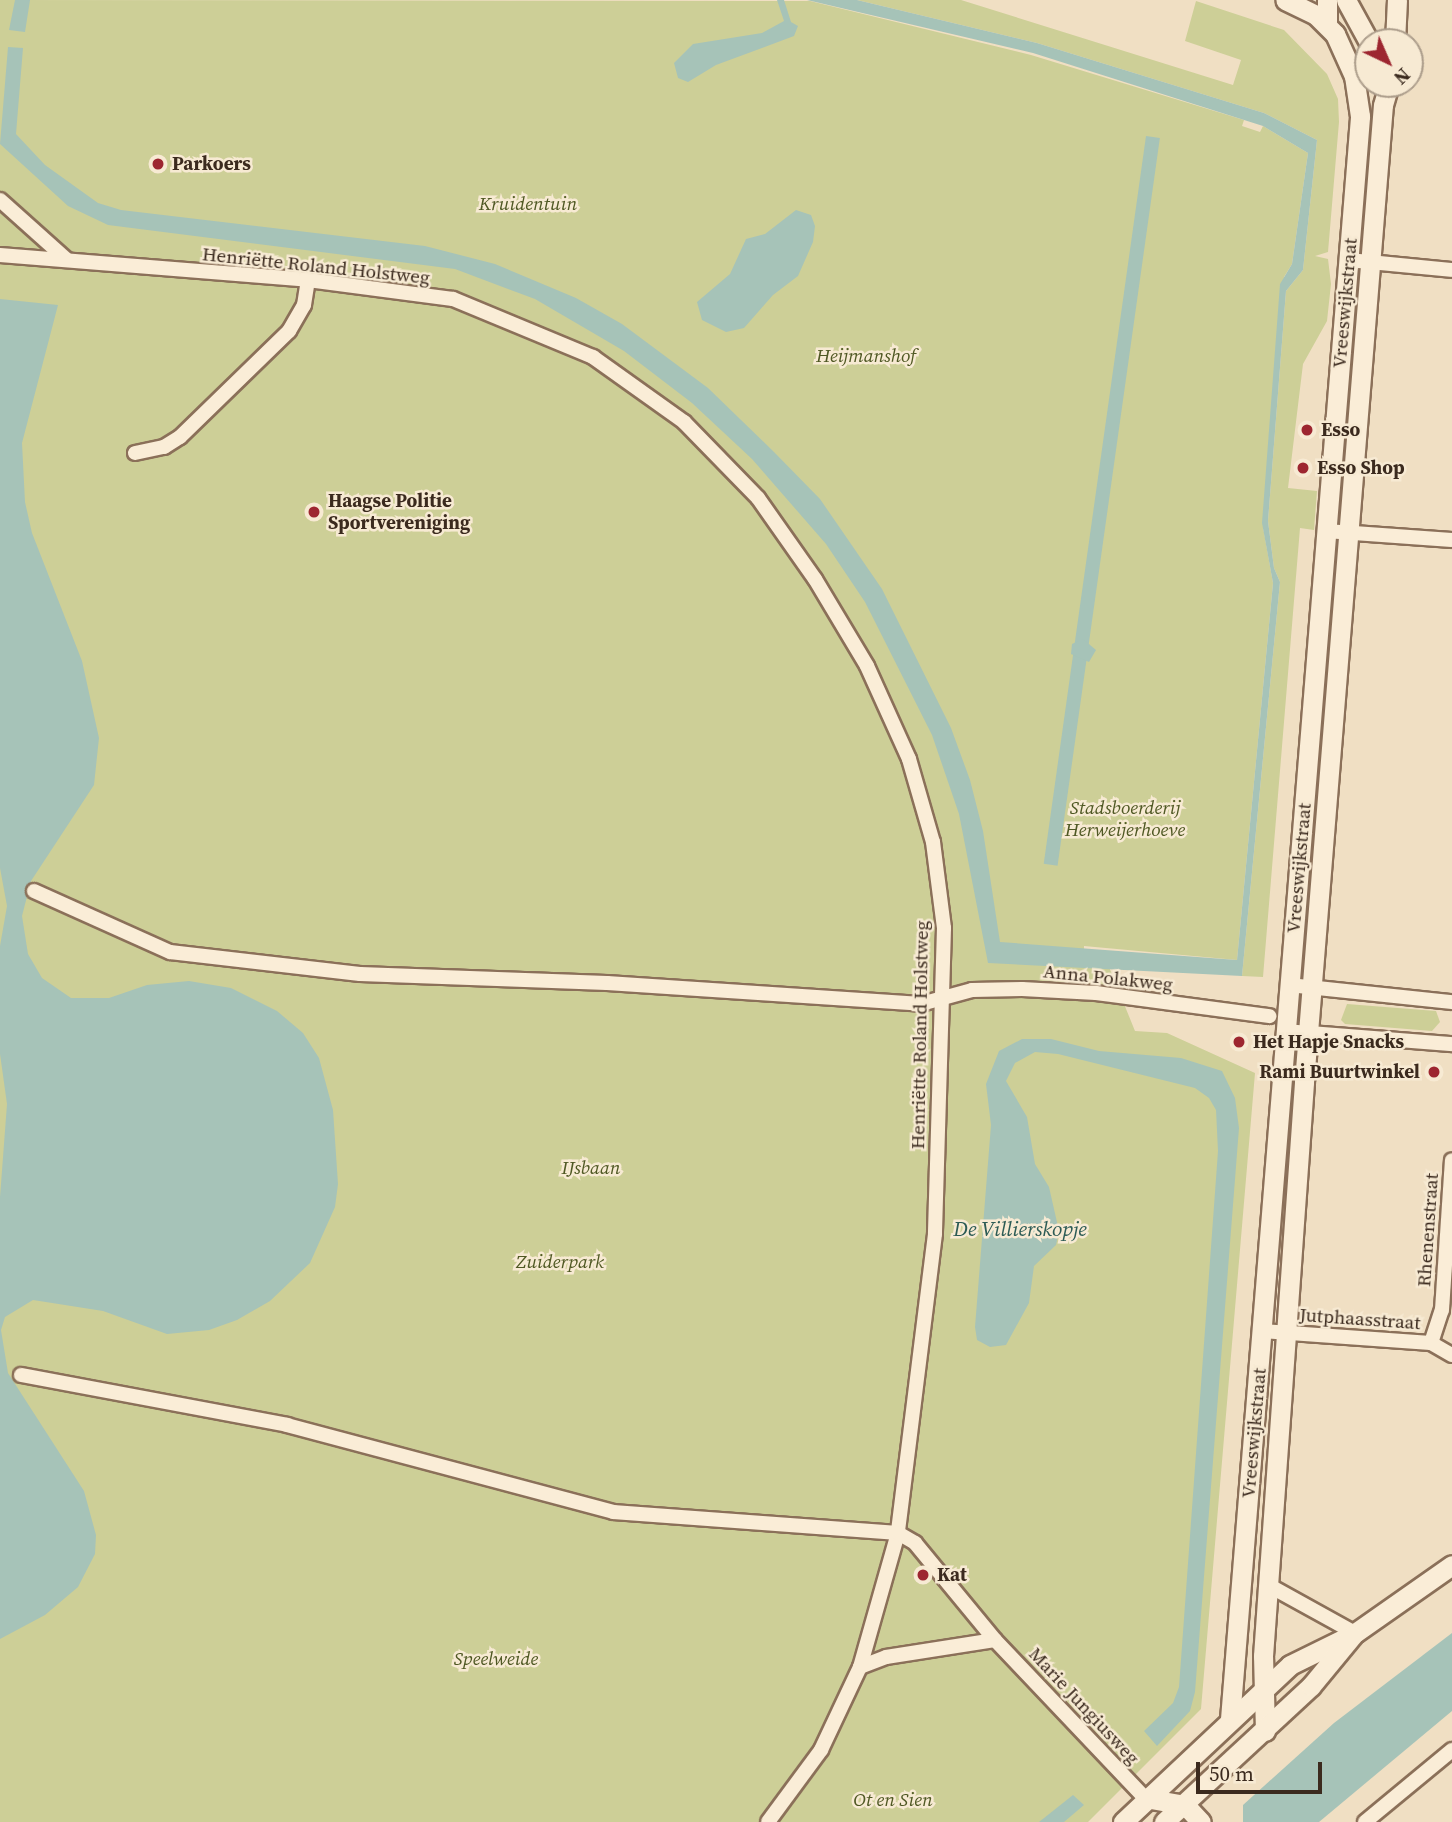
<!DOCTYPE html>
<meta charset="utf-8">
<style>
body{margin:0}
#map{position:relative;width:1452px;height:1822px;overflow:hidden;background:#f0dfc3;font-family:"Source Serif 4",serif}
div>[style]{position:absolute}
.green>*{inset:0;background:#cdcf97}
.water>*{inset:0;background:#a6c3b8;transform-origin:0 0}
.roads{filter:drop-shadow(2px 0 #8b7059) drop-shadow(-2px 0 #8b7059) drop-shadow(0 2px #8b7059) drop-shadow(0 -2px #8b7059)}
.street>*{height:14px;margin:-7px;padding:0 7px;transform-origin:7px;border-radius:7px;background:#faedd7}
.secondary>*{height:19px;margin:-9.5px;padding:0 9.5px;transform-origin:9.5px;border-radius:9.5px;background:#faedd7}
.dots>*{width:19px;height:19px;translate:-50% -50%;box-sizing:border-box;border:4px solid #f7ead3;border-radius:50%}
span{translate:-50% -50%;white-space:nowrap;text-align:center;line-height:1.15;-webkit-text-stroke:5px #f7ead3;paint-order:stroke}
.poi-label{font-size:19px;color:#3b2a1e;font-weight:700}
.left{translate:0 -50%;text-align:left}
.right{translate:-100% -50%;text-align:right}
.park-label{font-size:19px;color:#4f5823;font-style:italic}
.street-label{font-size:19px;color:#3b2a1e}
.water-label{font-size:21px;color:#2c5b55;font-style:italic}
.north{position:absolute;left:1354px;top:28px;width:70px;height:70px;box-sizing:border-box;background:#f7ead3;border:2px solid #ac9d8b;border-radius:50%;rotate:136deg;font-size:19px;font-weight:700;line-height:28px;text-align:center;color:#3b2a1e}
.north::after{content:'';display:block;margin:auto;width:24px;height:32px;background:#9d2630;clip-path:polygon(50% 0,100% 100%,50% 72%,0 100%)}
.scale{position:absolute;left:1196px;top:1762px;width:126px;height:32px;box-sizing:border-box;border:4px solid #3b2a1e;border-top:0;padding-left:9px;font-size:21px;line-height:24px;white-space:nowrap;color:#3b2a1e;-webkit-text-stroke:5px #f7ead3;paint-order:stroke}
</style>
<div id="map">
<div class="green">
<div style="clip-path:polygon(0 0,810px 1px,1031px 55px,1244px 120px,1242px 126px,1260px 132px,1263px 126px,1308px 153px,1292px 264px,1284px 277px,1263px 527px,1273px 583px,1237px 960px,1084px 946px,1084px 951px,1032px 947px,1107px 962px,1135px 1031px,1167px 1033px,1255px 1073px,1201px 1709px,1088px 1822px,0 1822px)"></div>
<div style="clip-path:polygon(857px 0,961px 0,1233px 85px,1241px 60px,1185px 41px,1196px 1px,1284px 30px,1327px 74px,1338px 99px,1339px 122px,1328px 252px,1315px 256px,1328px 259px,1331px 284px,1327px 321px,1303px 364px,1288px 488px,1317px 491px,1314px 530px,1300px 528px,1263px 977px,1242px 976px,1280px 582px,1274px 568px,1268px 521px,1286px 291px,1303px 270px,1317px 140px,1264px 113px,1037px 43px)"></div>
<div style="clip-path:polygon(1347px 1004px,1436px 1011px,1440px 1022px,1432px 1031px,1345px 1024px,1341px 1020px)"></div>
</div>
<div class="water">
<div style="clip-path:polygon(15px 0,30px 0,25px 32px,9px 30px)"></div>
<div style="clip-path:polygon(777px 0,784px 0,791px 22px,798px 26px,794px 36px,716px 65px,688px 82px,678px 78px,674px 63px,693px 44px,762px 33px,784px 21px)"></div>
<div style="clip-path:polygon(807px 0,857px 0,1037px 43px,1264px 113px,1317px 140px,1303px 270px,1286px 291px,1268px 521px,1274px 568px,1280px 582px,1242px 976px,988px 963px,959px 814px,932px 735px,865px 602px,826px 544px,752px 459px,692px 403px,624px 351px,535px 299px,455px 269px,108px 225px,68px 206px,0 144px,8px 47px,23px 48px,16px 134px,45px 165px,98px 203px,121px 210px,425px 246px,495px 264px,576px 298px,622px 324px,708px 388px,774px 452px,820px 499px,882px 589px,951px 728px,970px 780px,983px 831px,1000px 942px,1237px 960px,1273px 583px,1262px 523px,1280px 284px,1292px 264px,1308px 153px,1263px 126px,1033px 53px)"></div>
<div style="left:1146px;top:136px;width:14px;height:735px;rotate:8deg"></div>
<div style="clip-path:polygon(796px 210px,811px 215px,815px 226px,813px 242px,798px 276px,773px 295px,744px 328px,726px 332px,702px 320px,697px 302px,730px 274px,746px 239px,765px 234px)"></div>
<div style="clip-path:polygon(0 299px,58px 305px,22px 443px,25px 502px,32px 533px,82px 661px,99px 738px,94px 785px,31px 881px,22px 916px,28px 954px,42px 978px,71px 998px,109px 998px,147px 985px,189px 981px,231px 988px,277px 1011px,303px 1033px,319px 1058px,333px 1110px,338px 1184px,335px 1207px,310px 1263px,270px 1301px,237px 1320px,209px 1330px,167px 1334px,103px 1311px,33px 1300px,5px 1317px,1px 1330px,8px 1373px,84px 1491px,96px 1535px,95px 1554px,78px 1587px,45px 1615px,0 1639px,0 1197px,7px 1104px,0 1054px,0 946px,7px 906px,0 868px)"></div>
<div style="clip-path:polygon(1083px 639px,1096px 650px,1089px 662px,1071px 654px,1072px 644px)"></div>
<div style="clip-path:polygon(1022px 1039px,1051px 1039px,1099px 1051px,1181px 1058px,1222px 1071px,1235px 1098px,1239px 1128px,1195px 1692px,1190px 1711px,1157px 1746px,1144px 1731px,1173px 1703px,1179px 1687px,1218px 1151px,1216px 1110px,1209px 1098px,1195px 1088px,1058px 1054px,1035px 1052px,1015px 1063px,1006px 1081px,1027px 1117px,1035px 1164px,1049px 1187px,1059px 1231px,1056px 1245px,1034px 1266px,1029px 1303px,1006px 1345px,990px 1347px,977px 1340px,975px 1327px,991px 1125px,986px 1084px,999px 1051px)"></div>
<div style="clip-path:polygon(1452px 1633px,1452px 1711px,1319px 1822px,1243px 1822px,1243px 1805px,1334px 1723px)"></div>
<div style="clip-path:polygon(1073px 1795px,1084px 1805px,1064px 1822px,1039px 1822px)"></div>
</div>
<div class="roads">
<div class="street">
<div style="left:0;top:200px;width:89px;rotate:41.8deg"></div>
<div style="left:0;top:255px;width:309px;rotate:4.6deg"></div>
<div style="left:308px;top:280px;width:146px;rotate:7.5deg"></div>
<div style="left:453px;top:299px;width:152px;rotate:22.5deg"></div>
<div style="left:593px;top:357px;width:112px;rotate:35.5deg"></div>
<div style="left:684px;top:422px;width:106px;rotate:45.8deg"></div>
<div style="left:758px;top:498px;width:99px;rotate:54.9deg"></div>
<div style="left:815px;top:579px;width:101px;rotate:59.1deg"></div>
<div style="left:867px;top:666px;width:102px;rotate:65.7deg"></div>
<div style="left:909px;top:759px;width:86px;rotate:73.9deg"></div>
<div style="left:933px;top:842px;width:87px;rotate:82.7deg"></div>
<div style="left:944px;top:928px;width:306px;rotate:91.7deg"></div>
<div style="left:935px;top:1234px;width:301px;rotate:97.1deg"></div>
<div style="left:898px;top:1533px;width:139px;rotate:105.8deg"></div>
<div style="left:860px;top:1667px;width:92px;rotate:115.2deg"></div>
<div style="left:821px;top:1750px;width:89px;rotate:126.4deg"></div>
<div style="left:1348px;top:260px;width:104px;rotate:5.5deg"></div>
<div style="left:135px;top:453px;width:30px;rotate:-12deg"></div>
<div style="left:164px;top:447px;width:19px;rotate:-32deg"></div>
<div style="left:180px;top:437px;width:152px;rotate:-44.2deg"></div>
<div style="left:289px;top:331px;width:30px;rotate:-60deg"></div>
<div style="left:304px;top:305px;width:25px;rotate:-81deg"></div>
<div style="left:1326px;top:531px;width:126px;rotate:4.1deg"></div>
<div style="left:34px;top:891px;width:149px;rotate:24.2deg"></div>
<div style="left:170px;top:952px;width:191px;rotate:6.6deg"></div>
<div style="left:360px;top:974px;width:247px;rotate:2.1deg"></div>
<div style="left:607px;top:983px;width:315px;rotate:3.8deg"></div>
<div style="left:921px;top:1004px;width:53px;rotate:-15.4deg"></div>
<div style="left:972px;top:990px;width:50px;rotate:-1.1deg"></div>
<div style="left:1022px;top:989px;width:74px;rotate:3.1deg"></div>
<div style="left:1096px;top:993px;width:175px;rotate:7.6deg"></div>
<div style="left:1289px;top:985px;width:164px;rotate:6deg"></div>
<div style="left:1285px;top:1031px;width:168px;rotate:4.5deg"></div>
<div style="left:1262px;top:1331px;width:169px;rotate:4.1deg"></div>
<div style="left:1431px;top:1343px;width:24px;rotate:30deg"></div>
<div style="left:1431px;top:1343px;width:35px;rotate:-72deg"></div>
<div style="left:1442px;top:1310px;width:150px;rotate:-86.2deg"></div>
<div style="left:21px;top:1375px;width:271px;rotate:10.6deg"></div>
<div style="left:287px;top:1425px;width:337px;rotate:14.9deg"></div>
<div style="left:613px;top:1512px;width:286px;rotate:4.2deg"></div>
<div style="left:898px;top:1533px;width:20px;rotate:30deg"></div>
<div style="left:915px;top:1543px;width:126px;rotate:50.5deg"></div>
<div style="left:1268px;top:1585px;width:99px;rotate:28.9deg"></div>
<div style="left:860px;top:1667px;width:28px;rotate:-21deg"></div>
<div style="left:886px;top:1657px;width:110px;rotate:-8.9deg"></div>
<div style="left:995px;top:1640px;width:218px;rotate:46.5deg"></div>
<div style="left:1365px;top:1822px;width:113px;rotate:-39.6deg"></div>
</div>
<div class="secondary">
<div style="left:1346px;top:0;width:48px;rotate:61.3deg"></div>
<div style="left:1327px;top:24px;width:24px;rotate:-90deg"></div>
<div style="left:1395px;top:42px;width:42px;rotate:-87.3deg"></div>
<div style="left:1230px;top:1719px;width:1608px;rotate:-85.36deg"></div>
<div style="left:1360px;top:116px;width:40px;rotate:-98.5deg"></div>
<div style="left:1354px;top:76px;width:46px;rotate:-114.3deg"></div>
<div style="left:1335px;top:34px;width:27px;rotate:-135deg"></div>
<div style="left:1316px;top:15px;width:34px;rotate:-154deg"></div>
<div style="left:1265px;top:1731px;width:75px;rotate:-91.5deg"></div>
<div style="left:1263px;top:1656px;width:575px;rotate:-85.91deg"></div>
<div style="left:1304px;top:1082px;width:980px;rotate:-85.38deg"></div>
<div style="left:1383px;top:105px;width:22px;rotate:-74deg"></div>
<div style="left:1145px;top:1798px;width:41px;rotate:9.9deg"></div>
<div style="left:1185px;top:1805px;width:23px;rotate:47deg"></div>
<div style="left:1123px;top:1822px;width:229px;rotate:-43.2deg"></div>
<div style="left:1290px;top:1665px;width:72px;rotate:-26.2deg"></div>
<div style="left:1355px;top:1633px;width:118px;rotate:-35deg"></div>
<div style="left:1164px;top:1822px;width:200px;rotate:-42.8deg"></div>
<div style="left:1311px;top:1686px;width:65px;rotate:-50.6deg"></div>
</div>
</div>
<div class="dots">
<div style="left:158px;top:164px;background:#9d2630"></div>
<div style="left:1307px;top:430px;background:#9d2630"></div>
<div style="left:1303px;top:468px;background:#9d2630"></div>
<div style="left:314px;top:512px;background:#9d2630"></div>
<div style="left:1239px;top:1042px;background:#9d2630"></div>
<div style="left:1434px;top:1072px;background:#9d2630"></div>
<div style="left:923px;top:1575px;background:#9d2630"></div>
</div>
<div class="poi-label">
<span class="left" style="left:172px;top:164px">Parkoers</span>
<span class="left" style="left:1321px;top:430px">Esso</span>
<span class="left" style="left:1317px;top:468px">Esso Shop</span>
<span class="left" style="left:328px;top:512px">Haagse Politie<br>Sportvereniging</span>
<span class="left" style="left:1253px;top:1042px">Het Hapje Snacks</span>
<span class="right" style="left:1420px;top:1072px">Rami Buurtwinkel</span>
<span class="left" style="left:937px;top:1575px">Kat</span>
</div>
<div class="park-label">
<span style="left:528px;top:204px">Kruidentuin</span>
<span style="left:866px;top:356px">Heijmanshof</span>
<span style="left:1125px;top:819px">Stadsboerderij<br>Herweijerhoeve</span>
<span style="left:591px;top:1168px">IJsbaan</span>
<span style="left:560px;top:1262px">Zuiderpark</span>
<span style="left:496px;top:1659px">Speelweide</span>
<span style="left:893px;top:1800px">Ot en Sien</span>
</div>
<div class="street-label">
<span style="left:316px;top:266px;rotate:6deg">Henriëtte Roland Holstweg</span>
<span style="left:1345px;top:303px;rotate:-85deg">Vreeswijkstraat</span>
<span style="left:1299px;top:868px;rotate:-85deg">Vreeswijkstraat</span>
<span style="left:1108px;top:978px;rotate:6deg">Anna Polakweg</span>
<span style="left:920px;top:1035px;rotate:-89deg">Henriëtte Roland Holstweg</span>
<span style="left:1428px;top:1230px;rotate:-86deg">Rhenenstraat</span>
<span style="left:1360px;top:1319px;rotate:4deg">Jutphaasstraat</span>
<span style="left:1254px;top:1433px;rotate:-85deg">Vreeswijkstraat</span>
<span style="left:1084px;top:1706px;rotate:47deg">Marie Jungiusweg</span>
</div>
<div class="water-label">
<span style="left:1020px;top:1229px">De Villierskopje</span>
</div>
<div class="north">N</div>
<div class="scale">50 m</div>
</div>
